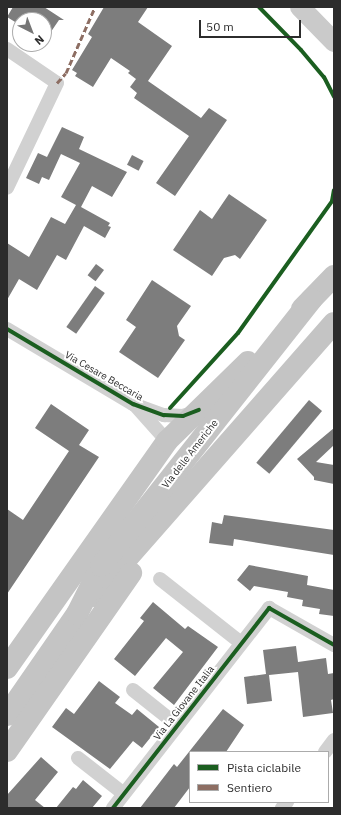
<!DOCTYPE html>
<style>
body{margin:0}
#map{position:relative;width:341px;height:815px;overflow:hidden;background:#fff;font-family:"IBM Plex Sans",sans-serif}
div>[style]{position:absolute}
.building>*{inset:0;background:#7d7d7d;transform-origin:0 0}
.street>*{height:14px;margin:-7px;padding:0 7px;transform-origin:7px;border-radius:7px;background:#d1d1d1}
.secondary>*{height:20px;margin:-10px;padding:0 10px;transform-origin:10px;border-radius:10px;background:#cacaca}
.primary>*{height:22px;margin:-11px;padding:0 11px;transform-origin:11px;border-radius:11px;background:#c4c4c4}
.quiet>*{height:3px;margin-top:-1.5px;transform-origin:0;background:repeating-linear-gradient(90deg,#8d6e63 0 6px,transparent 0 9px)}
.cycleway>*{height:4px;margin:-2px;padding:0 2px;transform-origin:2px;border-radius:2px;background:#1b5e20}
span{translate:-50% -50%;white-space:nowrap;text-align:center;line-height:1.15;-webkit-text-stroke:4px #fff;paint-order:stroke}
.street-label{font-size:10px;color:#2c2c2c}
.frame{position:absolute;inset:0;border:8px solid #2c2c2c;pointer-events:none}
.legend{position:absolute;left:189px;top:751px;width:140px;height:52px;box-sizing:border-box;background:#fff;border:1px solid #ababab;margin:0;padding:5px 7px;list-style:none;font-size:12px;color:#2c2c2c}
.legend li{display:flex;align-items:center;gap:8px;height:20px}
.legend b{width:20px;border:1px solid #ababab}
.north{position:absolute;left:12px;top:12px;width:40px;height:40px;box-sizing:border-box;background:#fff;border:1px solid #ababab;border-radius:50%;rotate:138deg;font-size:11px;font-weight:700;line-height:16px;text-align:center;color:#2c2c2c}
.north::after{content:'';display:block;margin:auto;width:14px;height:18px;background:#767676;clip-path:polygon(50% 0,100% 100%,50% 72%,0 100%)}
.scale{position:absolute;left:199px;top:20px;width:102px;height:18px;box-sizing:border-box;border:2px solid #2c2c2c;border-top:0;padding-left:5px;font-size:12px;line-height:14px;white-space:nowrap;color:#2c2c2c;-webkit-text-stroke:3px #fff;paint-order:stroke}
</style>
<div id="map">
<div class="building">
<div style="clip-path:polygon(13px 7px,44px 7px,64px 20px,59px 20px,44px 42px,44px 20px,20px 20px,20px 25px,7px 17px)"></div>
<div style="clip-path:polygon(104px 7px,148px 7px,138px 22px,172px 46px,148px 81px,201px 118px,209px 108px,227px 120px,175px 196px,156px 183px,189px 136px,134px 98px,137px 93px,130px 87px,136px 79px,128px 73px,130px 71px,111px 58px,93px 87px,75px 76px,77px 73px,72px 70px,92px 37px,88px 34px)"></div>
<div style="clip-path:polygon(62px 127px,84px 137px,79px 149px,127px 172px,112px 197px,92px 186px,81px 207px,110px 223px,108px 226px,111px 227px,105px 238px,84px 226px,66px 260px,57px 255px,37px 290px,19px 279px,7px 300px,7px 243px,29px 257px,51px 217px,65px 224px,76px 205px,61px 197px,80px 163px,61px 154px,49px 180px,42px 177px,39px 184px,26px 178px,38px 153px,47px 157px)"></div>
<div style="left:132px;top:155px;width:13px;height:11px;rotate:27deg"></div>
<div style="clip-path:polygon(229px 194px,267px 220px,240px 259px,235px 255px,224px 258px,212px 276px,173px 250px,200px 210px,212px 219px)"></div>
<div style="left:96px;top:264px;width:10px;height:14px;rotate:37deg"></div>
<div style="clip-path:polygon(152px 280px,191px 306px,177px 326px,179px 336px,185px 340px,158px 378px,119px 352px,136px 327px,126px 320px)"></div>
<div style="left:95px;top:286px;width:12px;height:50px;rotate:35deg"></div>
<div style="left:309px;top:400px;width:17px;height:82px;rotate:40deg"></div>
<div style="clip-path:polygon(51px 404px,89px 430px,79px 445px,99px 457px,7px 594px,7px 509px,23px 520px,69px 451px,35px 428px)"></div>
<div style="clip-path:polygon(334px 428px,334px 445px,316px 462px,334px 465px,334px 484px,314px 480px,314px 477px,297px 459px)"></div>
<div style="clip-path:polygon(224px 515px,334px 530px,334px 555px,234px 539px,233px 546px,209px 543px,212px 522px,222px 524px)"></div>
<div style="clip-path:polygon(249px 565px,308px 576px,307px 585px,334px 590px,334px 616px,319px 614px,320px 609px,302px 606px,303px 600px,287px 597px,288px 592px,254px 586px,250px 591px,237px 580px)"></div>
<div style="clip-path:polygon(153px 602px,185px 629px,188px 626px,218px 647px,174px 705px,153px 688px,183px 652px,166px 638px,135px 676px,114px 659px,144px 621px,140px 618px)"></div>
<div style="clip-path:polygon(296px 646px,298px 662px,326px 658px,328px 674px,334px 673px,334px 699px,331px 700px,333px 713px,303px 717px,298px 672px,269px 675px,272px 701px,247px 704px,244px 677px,266px 674px,263px 650px)"></div>
<div style="clip-path:polygon(99px 681px,120px 697px,115px 703px,132px 715px,137px 709px,159px 727px,142px 748px,133px 741px,110px 769px,52px 727px,66px 708px,74px 714px)"></div>
<div style="clip-path:polygon(223px 709px,244px 725px,226px 752px,190px 752px,190px 787px,174px 808px,140px 808px,174px 764px,177px 767px)"></div>
<div style="clip-path:polygon(41px 757px,58px 772px,35px 800px,45px 808px,7px 808px,7px 795px)"></div>
<div style="clip-path:polygon(83px 780px,102px 796px,92px 808px,56px 808px,73px 787px,76px 789px)"></div>
</div>
<div class="street">
<div style="left:7px;top:49px;width:60px;rotate:34.2deg"></div>
<div style="left:57px;top:83px;width:116px;rotate:115.5deg"></div>
<div style="left:7px;top:329px;width:147px;rotate:30.8deg"></div>
<div style="left:133px;top:404px;width:33px;rotate:20deg"></div>
<div style="left:164px;top:415px;width:19px;rotate:3deg"></div>
<div style="left:183px;top:416px;width:13px;rotate:-18deg"></div>
<div style="left:135px;top:405px;width:48px;rotate:48.4deg"></div>
<div style="left:160px;top:579px;width:103px;rotate:38.3deg"></div>
<div style="left:133px;top:690px;width:56px;rotate:38.5deg"></div>
<div style="left:325px;top:752px;width:15px;rotate:-53deg"></div>
<div style="left:78px;top:758px;width:58px;rotate:38deg"></div>
<div style="left:113px;top:808px;width:254px;rotate:-52deg"></div>
<div style="left:269px;top:608px;width:75px;rotate:29.6deg"></div>
<div style="left:282px;top:808px;width:8px;rotate:-50deg"></div>
</div>
<div class="secondary">
<div style="left:300px;top:7px;width:49px;rotate:45.8deg"></div>
</div>
<div class="primary">
<div style="left:302px;top:309px;width:46px;rotate:-45.9deg"></div>
<div style="left:94px;top:596px;width:363px;rotate:-48.7deg"></div>
<div style="left:7px;top:668px;width:278px;rotate:-54.8deg"></div>
<div style="left:167px;top:441px;width:113px;rotate:-44.3deg"></div>
<div style="left:7px;top:715px;width:123px;rotate:-55.3deg"></div>
<div style="left:77px;top:614px;width:54px;rotate:-63.4deg"></div>
<div style="left:101px;top:566px;width:340px;rotate:-51.7deg"></div>
<div style="left:7px;top:751px;width:217px;rotate:-55.1deg"></div>
</div>
<div class="quiet">
<div style="left:57px;top:83px;width:13px;rotate:-48deg"></div>
<div style="left:66px;top:73px;width:72px;rotate:-66.3deg"></div>
</div>
<div class="cycleway">
<div style="left:259px;top:7px;width:60px;rotate:45.7deg"></div>
<div style="left:301px;top:50px;width:35px;rotate:50deg"></div>
<div style="left:324px;top:77px;width:22px;rotate:63deg"></div>
<div style="left:7px;top:329px;width:147px;rotate:30.8deg"></div>
<div style="left:133px;top:404px;width:33px;rotate:20deg"></div>
<div style="left:164px;top:415px;width:19px;rotate:3deg"></div>
<div style="left:183px;top:416px;width:17px;rotate:-21deg"></div>
<div style="left:170px;top:408px;width:101px;rotate:-47.8deg"></div>
<div style="left:238px;top:333px;width:162px;rotate:-54.5deg"></div>
<div style="left:332px;top:201px;width:11px;rotate:-80deg"></div>
<div style="left:113px;top:808px;width:254px;rotate:-52deg"></div>
<div style="left:269px;top:608px;width:75px;rotate:29.6deg"></div>
</div>
<div class="street-label">
<span style="left:104px;top:376px;rotate:30deg">Via Cesare Beccaria</span>
<span style="left:190px;top:454px;rotate:-52deg">Via delle Americhe</span>
<span style="left:184px;top:703px;rotate:-52deg">Via La Giovane Italia</span>
</div>
<div class="frame"></div>
<ul class="legend">
<li><b style="height:5px;background:#1b5e20"></b>Pista ciclabile</li>
<li><b style="height:5px;background:#8d6e63"></b>Sentiero</li>
</ul>
<div class="north">N</div>
<div class="scale">50 m</div>
</div>
